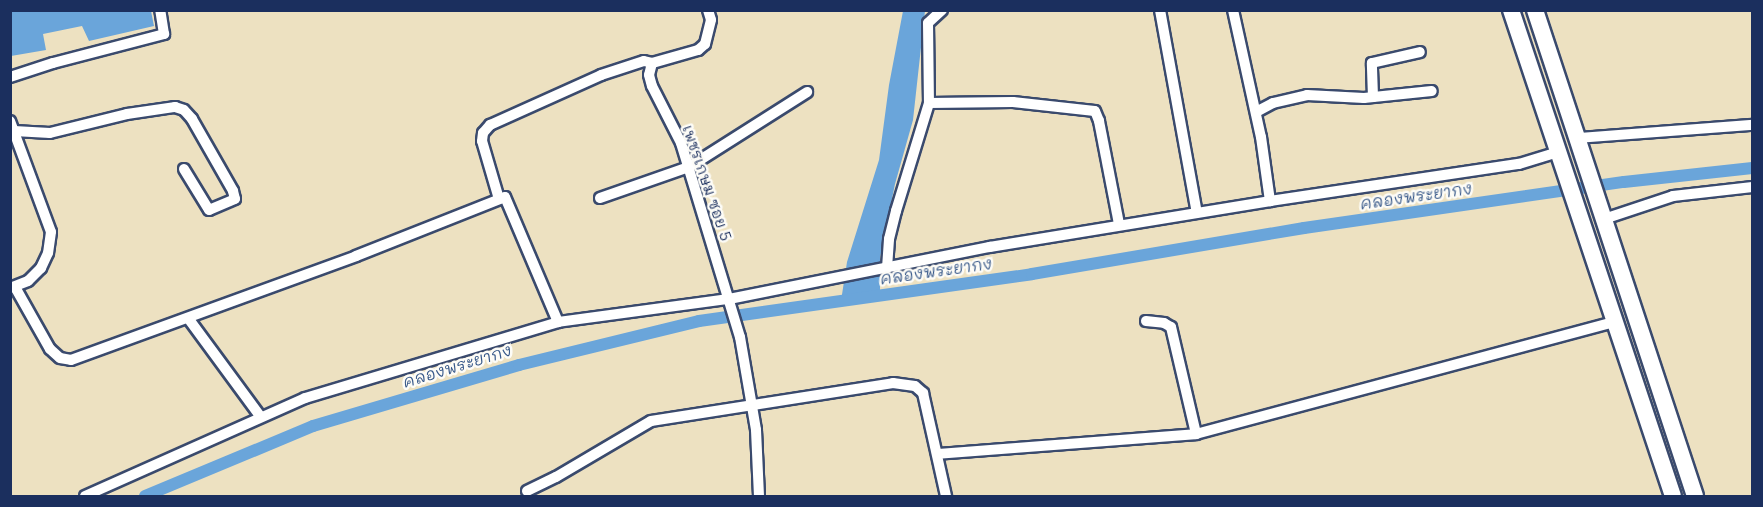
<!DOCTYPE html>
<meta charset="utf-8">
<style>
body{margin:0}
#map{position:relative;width:1763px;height:507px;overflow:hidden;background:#ede1c1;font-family:Mali,"Playpen Sans Thai",sans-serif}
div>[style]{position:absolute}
.water>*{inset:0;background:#6aa5da}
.canal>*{height:12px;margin:-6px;padding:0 6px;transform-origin:6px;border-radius:6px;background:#6aa5da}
.roads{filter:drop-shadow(2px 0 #3a4a6d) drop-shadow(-2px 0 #3a4a6d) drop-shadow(0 2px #3a4a6d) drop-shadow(0 -2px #3a4a6d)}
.street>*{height:10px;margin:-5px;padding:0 5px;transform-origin:5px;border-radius:5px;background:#fff}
.primary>*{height:16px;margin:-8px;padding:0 8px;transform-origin:8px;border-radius:8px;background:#fff}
span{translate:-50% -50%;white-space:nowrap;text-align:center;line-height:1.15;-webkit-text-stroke:5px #fdfcf7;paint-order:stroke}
.street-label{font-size:15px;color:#1b2f5e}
.water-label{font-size:16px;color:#375889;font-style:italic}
.frame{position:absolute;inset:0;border:12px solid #1b2f5e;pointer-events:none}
</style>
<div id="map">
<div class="water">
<div style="clip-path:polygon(11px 10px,151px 11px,154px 26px,89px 41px,82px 26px,43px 34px,46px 50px,11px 56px)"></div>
<div style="clip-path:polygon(903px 11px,925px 11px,913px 120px,895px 184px,880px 258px,880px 296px,841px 301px,847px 262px,879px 160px,889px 85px)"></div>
</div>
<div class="canal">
<div style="left:145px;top:496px;width:182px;rotate:-22.6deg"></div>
<div style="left:313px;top:426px;width:215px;rotate:-16.5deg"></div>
<div style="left:519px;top:365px;width:185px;rotate:-13.7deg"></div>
<div style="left:699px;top:321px;width:336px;rotate:-8deg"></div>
<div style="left:1032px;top:274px;width:276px;rotate:-9.6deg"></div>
<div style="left:1304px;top:228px;width:323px;rotate:-8.2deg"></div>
<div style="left:1624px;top:182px;width:129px;rotate:-6.2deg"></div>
</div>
<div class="roads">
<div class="street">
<div style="left:708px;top:10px;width:10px;rotate:73deg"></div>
<div style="left:711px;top:20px;width:25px;rotate:104deg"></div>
<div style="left:705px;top:44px;width:9px;rotate:139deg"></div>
<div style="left:698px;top:50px;width:48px;rotate:164.2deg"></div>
<div style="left:652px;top:63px;width:12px;rotate:104deg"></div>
<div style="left:649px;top:75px;width:11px;rotate:75deg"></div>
<div style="left:652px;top:86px;width:64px;rotate:63deg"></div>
<div style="left:681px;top:143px;width:203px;rotate:73.1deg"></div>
<div style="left:740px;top:337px;width:94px;rotate:80.2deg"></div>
<div style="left:756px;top:430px;width:66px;rotate:87.4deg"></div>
<div style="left:942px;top:10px;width:19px;rotate:137deg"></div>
<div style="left:928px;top:23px;width:80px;rotate:89.3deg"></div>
<div style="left:929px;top:103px;width:84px;rotate:-0.7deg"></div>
<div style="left:1013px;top:102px;width:82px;rotate:6.3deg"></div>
<div style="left:1095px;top:111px;width:11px;rotate:68deg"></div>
<div style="left:1099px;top:121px;width:105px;rotate:79deg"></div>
<div style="left:1160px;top:10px;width:206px;rotate:79.7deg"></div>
<div style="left:1233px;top:10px;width:130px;rotate:77.6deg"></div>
<div style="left:1261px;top:137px;width:65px;rotate:82deg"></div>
<div style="left:10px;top:77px;width:45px;rotate:-18deg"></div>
<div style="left:53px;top:63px;width:115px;rotate:-14.6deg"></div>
<div style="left:164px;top:34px;width:24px;rotate:-99deg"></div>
<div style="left:1373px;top:97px;width:34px;rotate:-92deg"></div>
<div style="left:1372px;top:63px;width:49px;rotate:-12.9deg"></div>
<div style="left:1256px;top:112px;width:19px;rotate:-28deg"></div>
<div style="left:1273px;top:103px;width:35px;rotate:-13deg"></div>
<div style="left:1307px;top:95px;width:57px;rotate:3deg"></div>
<div style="left:1364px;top:98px;width:68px;rotate:-5.9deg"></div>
<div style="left:10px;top:121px;width:118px;rotate:69.7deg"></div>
<div style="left:51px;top:232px;width:21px;rotate:98deg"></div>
<div style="left:48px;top:253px;width:17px;rotate:115deg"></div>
<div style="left:41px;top:268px;width:18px;rotate:135deg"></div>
<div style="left:28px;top:281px;width:19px;rotate:159deg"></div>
<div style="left:14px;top:131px;width:36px;rotate:3deg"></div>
<div style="left:50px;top:133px;width:79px;rotate:-13.9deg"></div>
<div style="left:127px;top:114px;width:49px;rotate:-8.3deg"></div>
<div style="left:175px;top:107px;width:9px;rotate:18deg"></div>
<div style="left:184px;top:110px;width:12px;rotate:48deg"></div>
<div style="left:192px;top:119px;width:83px;rotate:60.3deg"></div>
<div style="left:233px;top:191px;width:8px;rotate:76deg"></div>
<div style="left:235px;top:199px;width:28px;rotate:157deg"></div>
<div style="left:209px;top:210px;width:48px;rotate:-121.4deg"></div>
<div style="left:1578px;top:138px;width:174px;rotate:-4.3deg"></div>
<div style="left:600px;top:198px;width:94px;rotate:-19.2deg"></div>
<div style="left:689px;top:167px;width:140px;rotate:-32.4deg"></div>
<div style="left:499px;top:199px;width:60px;rotate:-106.3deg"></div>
<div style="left:482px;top:141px;width:8px;rotate:-83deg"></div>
<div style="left:483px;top:133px;width:11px;rotate:-49deg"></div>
<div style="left:490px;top:125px;width:122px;rotate:-24.2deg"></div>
<div style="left:601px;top:75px;width:45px;rotate:-18deg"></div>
<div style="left:644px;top:61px;width:8px;rotate:14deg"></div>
<div style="left:1604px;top:219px;width:73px;rotate:-18.4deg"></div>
<div style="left:1673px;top:196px;width:80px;rotate:-6.5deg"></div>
<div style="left:887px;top:268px;width:29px;rotate:-86deg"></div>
<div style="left:889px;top:239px;width:29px;rotate:-76deg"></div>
<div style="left:896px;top:211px;width:113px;rotate:-73deg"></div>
<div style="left:15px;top:287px;width:71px;rotate:60.6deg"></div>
<div style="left:50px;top:349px;width:13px;rotate:42deg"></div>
<div style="left:60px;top:358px;width:11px;rotate:10deg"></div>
<div style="left:71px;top:360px;width:303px;rotate:-20deg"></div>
<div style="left:356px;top:256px;width:160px;rotate:-21.6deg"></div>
<div style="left:505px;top:197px;width:136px;rotate:67deg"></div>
<div style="left:558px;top:322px;width:173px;rotate:-7.7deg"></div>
<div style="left:729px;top:299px;width:266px;rotate:-11.3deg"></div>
<div style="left:990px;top:247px;width:284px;rotate:-9.3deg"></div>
<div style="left:1270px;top:201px;width:252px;rotate:-8.5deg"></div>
<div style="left:1519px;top:164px;width:41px;rotate:-17.1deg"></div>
<div style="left:188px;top:318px;width:122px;rotate:53.7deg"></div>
<div style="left:1146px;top:321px;width:18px;rotate:6deg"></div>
<div style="left:1164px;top:323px;width:8px;rotate:30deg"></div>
<div style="left:1171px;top:327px;width:110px;rotate:76.8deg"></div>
<div style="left:937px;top:454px;width:260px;rotate:-4.4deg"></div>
<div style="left:1196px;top:434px;width:434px;rotate:-15deg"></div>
<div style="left:527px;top:491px;width:32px;rotate:-26deg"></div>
<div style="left:556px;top:477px;width:110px;rotate:-30.5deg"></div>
<div style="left:651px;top:421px;width:245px;rotate:-8.9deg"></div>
<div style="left:893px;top:383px;width:22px;rotate:8deg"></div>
<div style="left:915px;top:386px;width:11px;rotate:41deg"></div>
<div style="left:923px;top:393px;width:106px;rotate:77.4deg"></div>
<div style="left:85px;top:496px;width:241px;rotate:-24deg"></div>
<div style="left:305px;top:398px;width:264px;rotate:-16.7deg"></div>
</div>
<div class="primary">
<div style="left:1511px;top:10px;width:512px;rotate:71.57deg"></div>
<div style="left:1535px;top:10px;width:512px;rotate:71.78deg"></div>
</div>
</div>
<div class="street-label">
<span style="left:707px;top:183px;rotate:71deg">เพชรเกษม ซอย 5</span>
</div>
<div class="water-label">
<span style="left:1416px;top:196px;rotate:-8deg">คลองพระยากง</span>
<span style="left:936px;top:271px;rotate:-8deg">คลองพระยากง</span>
<span style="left:457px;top:366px;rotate:-17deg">คลองพระยากง</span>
</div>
<div class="frame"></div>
</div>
